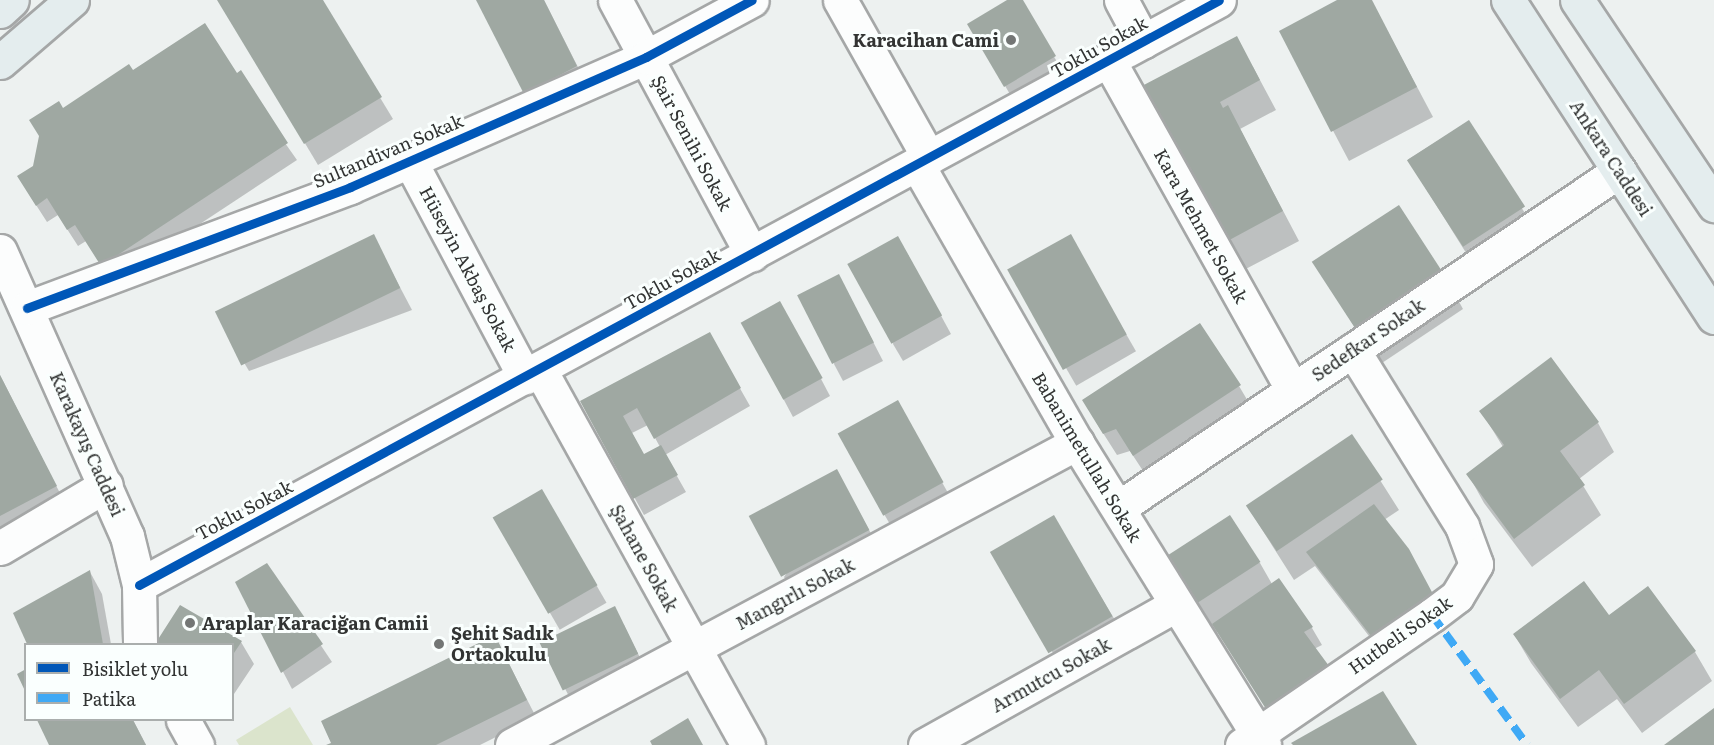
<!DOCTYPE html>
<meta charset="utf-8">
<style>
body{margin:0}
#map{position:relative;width:1714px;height:745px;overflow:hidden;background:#edf1f0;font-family:Literata,serif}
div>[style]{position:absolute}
.green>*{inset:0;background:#dbe4cc}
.shadow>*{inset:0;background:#0003;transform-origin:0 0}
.building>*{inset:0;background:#9fa8a2;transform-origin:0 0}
.roads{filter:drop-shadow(2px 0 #a5a7a7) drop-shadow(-2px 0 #a5a7a7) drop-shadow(0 2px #a5a7a7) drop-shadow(0 -2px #a5a7a7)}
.minor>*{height:33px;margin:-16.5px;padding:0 16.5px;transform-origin:16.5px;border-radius:16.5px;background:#fcfdfd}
.major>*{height:33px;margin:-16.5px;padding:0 16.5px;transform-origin:16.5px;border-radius:16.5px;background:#e4edee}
.quiet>*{height:8px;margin-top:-4px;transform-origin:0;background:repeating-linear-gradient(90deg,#3fa9f5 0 15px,transparent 0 23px)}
.cycleway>*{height:9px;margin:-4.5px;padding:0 4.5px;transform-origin:4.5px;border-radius:4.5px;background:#0057b8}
.dots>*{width:16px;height:16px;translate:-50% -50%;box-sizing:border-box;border:3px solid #fafffe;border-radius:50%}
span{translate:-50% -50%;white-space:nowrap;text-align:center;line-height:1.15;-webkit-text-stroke:6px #fafffe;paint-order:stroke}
.poi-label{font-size:18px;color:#323433;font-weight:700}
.right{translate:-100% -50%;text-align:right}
.left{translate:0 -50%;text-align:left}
.street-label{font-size:18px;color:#323433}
.legend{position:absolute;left:24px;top:643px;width:210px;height:78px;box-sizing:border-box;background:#fafffe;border:2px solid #aaaead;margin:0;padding:8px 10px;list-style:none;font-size:18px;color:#323433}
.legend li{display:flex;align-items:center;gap:12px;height:30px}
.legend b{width:30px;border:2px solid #aaaead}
</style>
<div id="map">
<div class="green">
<div style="clip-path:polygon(290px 707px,313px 745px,239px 745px,236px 740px)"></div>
</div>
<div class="shadow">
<div style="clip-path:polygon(219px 0,321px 0,393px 119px,318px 165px)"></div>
<div style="clip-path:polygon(478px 0,544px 0,589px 89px,538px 115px)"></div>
<div style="clip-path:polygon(1010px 0,1021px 0,1067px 79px,1018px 108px,969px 24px)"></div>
<div style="clip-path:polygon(1340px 0,1371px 0,1433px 117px,1349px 161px,1281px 32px)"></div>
<div style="clip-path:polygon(1253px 67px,1276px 110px,1240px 129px,1299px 241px,1240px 272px,1142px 88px)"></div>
<div style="clip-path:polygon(133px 72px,237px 75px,297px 160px,112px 282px,86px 241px,78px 246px,58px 215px,47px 222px,29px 194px,34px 167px,63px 110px)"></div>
<div style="left:1468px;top:122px;width:136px;height:71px;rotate:58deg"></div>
<div style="clip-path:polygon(373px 236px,412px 310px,249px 371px,236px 349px)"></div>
<div style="left:1070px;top:237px;width:132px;height:69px;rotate:60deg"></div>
<div style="clip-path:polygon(908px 255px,951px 334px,903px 361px,893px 344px)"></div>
<div style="clip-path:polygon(1314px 263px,1447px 280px,1463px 309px,1379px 365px)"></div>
<div style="clip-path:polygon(848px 293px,883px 361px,843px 381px,834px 364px)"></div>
<div style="clip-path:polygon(790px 320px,830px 396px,793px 417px,743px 323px)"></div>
<div style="clip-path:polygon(evenodd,709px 334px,750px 406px,665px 455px,686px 492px,644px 515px,582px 402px,709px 334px,648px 425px,660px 447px,644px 456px,632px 433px,648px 425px)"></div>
<div style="clip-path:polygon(0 375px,68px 509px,0 544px)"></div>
<div style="clip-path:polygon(1239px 386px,1252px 408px,1147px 477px,1130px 451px,1117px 455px,1096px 422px)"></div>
<div style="clip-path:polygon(897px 402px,952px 500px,894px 531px,884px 514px)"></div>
<div style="clip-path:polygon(1481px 411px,1598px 423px,1614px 452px,1579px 479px,1601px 515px,1532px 567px,1484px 503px,1468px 474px,1503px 447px)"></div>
<div style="clip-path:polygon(1352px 436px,1399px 510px,1384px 520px,1442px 612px,1382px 653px,1315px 566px,1294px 580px,1247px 506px)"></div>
<div style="clip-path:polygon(846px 488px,879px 548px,794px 594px,784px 577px)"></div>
<div style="left:542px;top:491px;width:129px;height:54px;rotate:60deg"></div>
<div style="left:1053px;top:517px;width:136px;height:70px;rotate:59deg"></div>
<div style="clip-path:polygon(1170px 557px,1260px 563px,1272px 584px,1312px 628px,1322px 645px,1314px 649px,1216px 632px)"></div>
<div style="clip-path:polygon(267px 565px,332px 662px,292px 689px,237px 583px)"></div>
<div style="clip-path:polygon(90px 572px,102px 594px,111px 644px,29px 644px,15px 614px)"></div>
<div style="clip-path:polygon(1648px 588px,1695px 652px,1712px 681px,1642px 733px,1617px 699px,1578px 727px,1531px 663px,1514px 634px,1609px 617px)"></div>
<div style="clip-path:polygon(180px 607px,241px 642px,254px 664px,232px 697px,232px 644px,157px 644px)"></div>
<div style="clip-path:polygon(624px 625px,647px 672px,575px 708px,542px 644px)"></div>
<div style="clip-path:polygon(495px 637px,536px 717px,480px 745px,329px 745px)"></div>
<div style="clip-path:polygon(39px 720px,133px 720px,146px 745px,50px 745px)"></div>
</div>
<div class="building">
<div style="clip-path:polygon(217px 0,323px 0,382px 97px,304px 144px)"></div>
<div style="clip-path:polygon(476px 0,544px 0,577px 66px,524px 94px)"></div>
<div style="clip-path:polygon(1007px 0,1023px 0,1056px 56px,1004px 87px,967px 24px)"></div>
<div style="clip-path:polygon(1337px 0,1372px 0,1417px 87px,1331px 132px,1279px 31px)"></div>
<div style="clip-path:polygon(205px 23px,237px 73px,241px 70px,288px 143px,101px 266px,75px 225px,67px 230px,47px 198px,36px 206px,17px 176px,33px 166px,39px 136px,29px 120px,59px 101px,63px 108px,129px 64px,133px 70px)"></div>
<div style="clip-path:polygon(1237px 36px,1260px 80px,1220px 102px,1223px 108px,1228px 105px,1283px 211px,1222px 244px,1140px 87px)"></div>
<div style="left:1469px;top:120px;width:103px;height:74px;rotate:57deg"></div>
<div style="left:1399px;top:205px;width:90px;height:104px;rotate:57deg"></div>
<div style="left:374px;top:234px;width:60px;height:177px;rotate:64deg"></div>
<div style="left:1071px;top:234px;width:115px;height:73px;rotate:61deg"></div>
<div style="left:898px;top:236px;width:91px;height:58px;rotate:61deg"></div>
<div style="left:839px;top:274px;width:77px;height:47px;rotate:63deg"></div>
<div style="left:780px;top:301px;width:88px;height:45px;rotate:61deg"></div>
<div style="clip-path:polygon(1200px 323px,1241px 385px,1133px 456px,1116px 429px,1103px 434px,1082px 400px)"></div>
<div style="clip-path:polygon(710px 332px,741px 388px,654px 439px,637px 408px,623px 416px,644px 454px,661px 445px,678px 475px,633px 499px,580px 401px)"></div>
<div style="clip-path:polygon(1551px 357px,1599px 422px,1560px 451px,1585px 485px,1514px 539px,1466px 474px,1504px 445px,1479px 411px)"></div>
<div style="clip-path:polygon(0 375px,57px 486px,0 516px)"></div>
<div style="left:898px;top:400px;width:94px;height:69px;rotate:61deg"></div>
<div style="left:1352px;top:434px;width:55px;height:128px;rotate:56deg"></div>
<div style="left:837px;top:469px;width:69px;height:100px;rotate:62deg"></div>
<div style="left:542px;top:489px;width:111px;height:57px;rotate:60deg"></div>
<div style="clip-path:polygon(1374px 504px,1409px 549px,1433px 594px,1371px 636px,1306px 552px)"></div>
<div style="left:1054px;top:515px;width:117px;height:74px;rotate:60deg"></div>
<div style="left:1230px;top:515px;width:56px;height:75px;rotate:57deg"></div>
<div style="clip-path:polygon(267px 563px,323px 644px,281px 673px,235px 582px)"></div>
<div style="clip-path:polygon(90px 570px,103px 644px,27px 644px,13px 613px)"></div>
<div style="clip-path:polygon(1279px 578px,1313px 627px,1304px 632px,1329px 666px,1266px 709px,1212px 624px)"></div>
<div style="clip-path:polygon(1584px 581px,1609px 615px,1648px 586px,1696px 651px,1624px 704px,1599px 670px,1560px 699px,1513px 634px)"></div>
<div style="clip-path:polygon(180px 605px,242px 641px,232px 656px,232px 644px,155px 644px)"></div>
<div style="left:615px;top:606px;width:53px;height:84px;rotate:64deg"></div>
<div style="clip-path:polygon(495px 635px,527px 700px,436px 745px,326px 745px,331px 743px,321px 721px)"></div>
<div style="clip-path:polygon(26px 669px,26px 693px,17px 674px)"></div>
<div style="clip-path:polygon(1383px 691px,1417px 745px,1293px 745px,1291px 743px)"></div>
<div style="clip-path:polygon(1714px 708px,1714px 745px,1664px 745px)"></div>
<div style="clip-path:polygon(688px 718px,703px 745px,652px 745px,650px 741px)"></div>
<div style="clip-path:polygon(37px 720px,133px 720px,146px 745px,49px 745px)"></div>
</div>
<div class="roads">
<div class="minor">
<div style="left:615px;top:0;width:289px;rotate:61.7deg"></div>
<div style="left:840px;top:0;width:181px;rotate:60.6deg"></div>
<div style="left:1121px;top:0;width:47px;rotate:61.8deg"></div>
<div style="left:1109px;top:61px;width:377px;rotate:60.8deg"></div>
<div style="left:410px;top:161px;width:245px;rotate:62deg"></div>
<div style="left:917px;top:164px;width:322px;rotate:60.2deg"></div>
<div style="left:1077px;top:443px;width:355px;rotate:58.2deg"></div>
<div style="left:0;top:251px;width:312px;rotate:66deg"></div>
<div style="left:127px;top:536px;width:50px;rotate:76.2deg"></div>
<div style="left:139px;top:585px;width:59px;rotate:89deg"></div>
<div style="left:27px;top:308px;width:345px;rotate:-20.5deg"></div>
<div style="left:350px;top:187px;width:323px;rotate:-23.7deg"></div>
<div style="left:646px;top:57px;width:120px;rotate:-28.3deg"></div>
<div style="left:540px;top:370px;width:429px;rotate:61deg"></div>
<div style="left:1118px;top:508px;width:604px;rotate:-33.93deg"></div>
<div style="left:0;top:548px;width:123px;rotate:-30.7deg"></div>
<div style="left:139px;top:585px;width:1228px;rotate:-28.44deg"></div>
<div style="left:183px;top:720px;width:29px;rotate:61deg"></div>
<div style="left:512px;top:745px;width:641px;rotate:-28.13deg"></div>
<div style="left:925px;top:745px;width:287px;rotate:-29.2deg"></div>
<div style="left:1242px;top:745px;width:230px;rotate:-34.4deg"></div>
<div style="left:1432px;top:615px;width:31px;rotate:-37deg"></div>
<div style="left:1457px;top:596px;width:37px;rotate:-59deg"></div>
<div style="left:1476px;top:564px;width:40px;rotate:-110.2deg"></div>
<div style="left:1462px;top:526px;width:207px;rotate:-121.8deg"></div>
</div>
<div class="major">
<div style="left:1508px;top:0;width:378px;rotate:57deg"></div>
<div style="left:1577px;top:0;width:247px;rotate:56.2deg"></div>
<div style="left:0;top:11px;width:16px;rotate:-43deg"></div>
<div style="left:0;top:62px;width:95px;rotate:-40.7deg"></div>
</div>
</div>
<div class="quiet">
<div style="left:1432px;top:615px;width:161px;rotate:53.8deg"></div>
</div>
<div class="cycleway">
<div style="left:27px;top:308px;width:345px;rotate:-20.5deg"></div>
<div style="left:350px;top:187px;width:323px;rotate:-23.7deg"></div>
<div style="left:646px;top:57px;width:120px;rotate:-28.3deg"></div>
<div style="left:139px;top:585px;width:1228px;rotate:-28.44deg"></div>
</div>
<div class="dots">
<div style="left:1011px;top:40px;background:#737675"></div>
<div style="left:190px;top:623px;background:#737675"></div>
<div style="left:439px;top:644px;background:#737675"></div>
</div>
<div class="poi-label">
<span class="right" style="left:999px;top:40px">Karacihan Cami</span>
<span class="left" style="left:202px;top:623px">Araplar Karaciğan Camii</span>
<span class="left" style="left:451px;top:644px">Şehit Sadık<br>Ortaokulu</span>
</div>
<div class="street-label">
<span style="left:1099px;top:47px;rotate:-29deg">Toklu Sokak</span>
<span style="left:692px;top:143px;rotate:62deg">Şair Senihi Sokak</span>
<span style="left:388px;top:151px;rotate:-23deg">Sultandivan Sokak</span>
<span style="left:1611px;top:158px;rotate:57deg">Ankara Caddesi</span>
<span style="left:1201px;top:226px;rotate:61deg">Kara Mehmet Sokak</span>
<span style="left:468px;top:269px;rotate:62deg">Hüseyin Akbaş Sokak</span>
<span style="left:672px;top:279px;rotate:-29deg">Toklu Sokak</span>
<span style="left:1368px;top:340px;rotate:-34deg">Sedefkar Sokak</span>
<span style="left:87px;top:444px;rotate:66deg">Karakayış Caddesi</span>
<span style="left:1087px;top:457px;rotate:59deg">Babanimetullah Sokak</span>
<span style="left:244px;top:510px;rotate:-28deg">Toklu Sokak</span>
<span style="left:644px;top:558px;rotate:61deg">Şahane Sokak</span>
<span style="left:795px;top:594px;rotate:-28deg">Mangırlı Sokak</span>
<span style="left:1400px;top:635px;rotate:-35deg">Hutbeli Sokak</span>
<span style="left:1051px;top:675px;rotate:-29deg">Armutcu Sokak</span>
</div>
<ul class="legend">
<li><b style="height:8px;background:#0057b8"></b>Bisiklet yolu</li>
<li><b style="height:8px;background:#3fa9f5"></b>Patika</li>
</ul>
</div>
